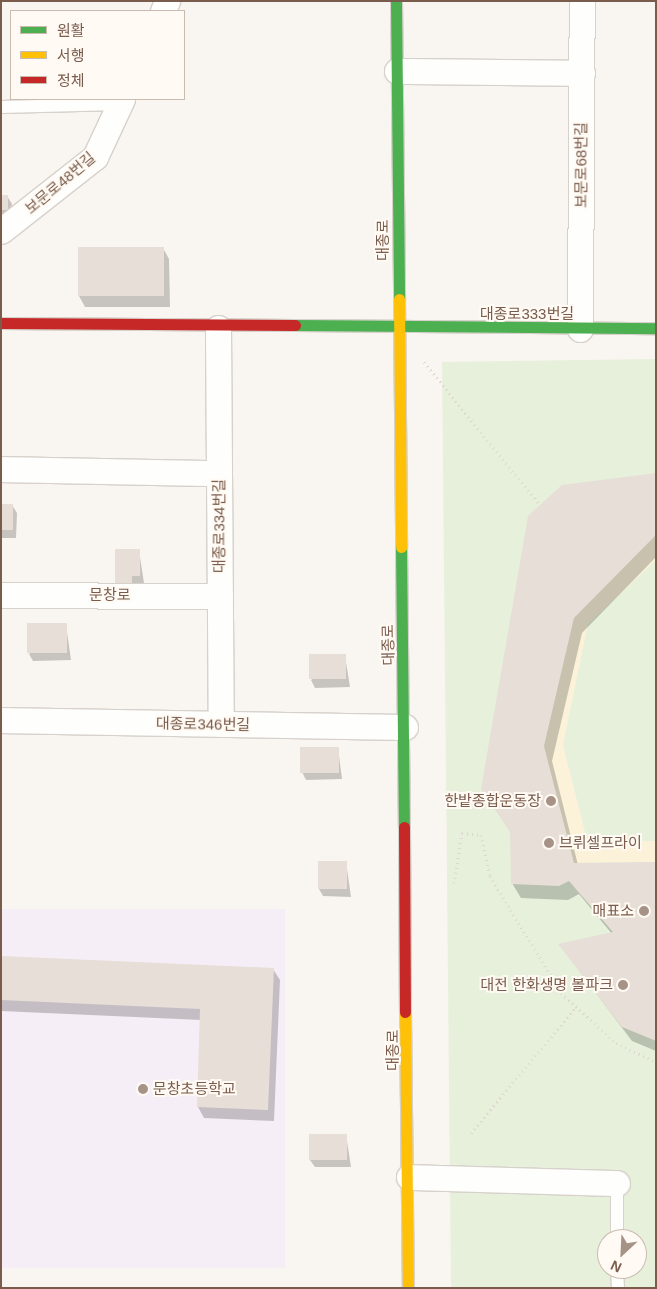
<!DOCTYPE html>
<meta charset="utf-8">
<style>
body{margin:0}
#map{position:relative;width:657px;height:1289px;overflow:hidden;background:#f9f5f0;font-family:Helvetica,"Noto Sans KR",sans-serif}
div>[style]{position:absolute}
.education>*{inset:0;background:#f6eef6;transform-origin:0 0}
.green>*{inset:0;background:#e7f0db}
.sand>*{inset:0;background:#fbf2d9}
.shadow>*{inset:0;background:#0003}
.building>*{inset:0;background:#e6ded7;transform-origin:0 0}
.path>*{height:3px;margin-top:-1.5px;transform-origin:0;background:repeating-linear-gradient(90deg,#dcd5d0 0 1px,transparent 0 5px)}
.roads{filter:drop-shadow(1px 0 #d7d1cb) drop-shadow(-1px 0 #d7d1cb) drop-shadow(0 1px #d7d1cb) drop-shadow(0 -1px #d7d1cb)}
.lane>*{height:12px;margin:-6px;padding:0 6px;transform-origin:6px;border-radius:6px;background:#fefefd}
.street>*{height:25px;margin:-12.5px;padding:0 12.5px;transform-origin:12.5px;border-radius:12.5px;background:#fefefd}
.fast>*{height:11px;margin:-5.5px;padding:0 5.5px;transform-origin:5.5px;border-radius:5.5px;background:#4caf50}
.slow>*{height:11px;margin:-5.5px;padding:0 5.5px;transform-origin:5.5px;border-radius:5.5px;background:#ffc107}
.jam>*{height:11px;margin:-5.5px;padding:0 5.5px;transform-origin:5.5px;border-radius:5.5px;background:#c62828}
.dots>*{width:14px;height:14px;translate:-50% -50%;box-sizing:border-box;border:2px solid #fffaf3;border-radius:50%}
span{translate:-50% -50%;white-space:nowrap;text-align:center;line-height:1.15;-webkit-text-stroke:4px #fffaf3;paint-order:stroke}
.street-label{font-size:15px;color:#7a5c4d}
.poi-label{font-size:15px;color:#7a5c4d}
.right{translate:-100% -50%;text-align:right}
.left{translate:0 -50%;text-align:left}
.frame{position:absolute;inset:0;border:2px solid #7a5c4d;pointer-events:none}
.legend{position:absolute;left:10px;top:10px;width:175px;height:90px;box-sizing:border-box;background:#fffaf3;border:1px solid #cabbb1;margin:0;padding:6px 9px;list-style:none;font-size:15px;color:#7a5c4d}
.legend li{display:flex;align-items:center;gap:10px;height:25px}
.legend b{width:25px;border:1px solid #cabbb1}
.north{position:absolute;left:597px;top:1229px;width:50px;height:50px;box-sizing:border-box;background:#fffaf3;border:1px solid #cabbb1;border-radius:50%;rotate:205deg;font-size:14px;font-weight:700;line-height:20px;text-align:center;color:#7a5c4d}
.north::after{content:'';display:block;margin:auto;width:18px;height:22px;background:#a69286;clip-path:polygon(50% 0,100% 100%,50% 72%,0 100%)}
</style>
<div id="map">
<div class="education">
<div style="left:1px;top:909px;width:284px;height:359px"></div>
</div>
<div class="green">
<div style="clip-path:polygon(evenodd,656px 359px,656px 1288px,451px 1288px,442px 362px,656px 359px,607px 1239px,637px 1239px,637px 1269px,607px 1269px,607px 1239px)"></div>
</div>
<div class="sand">
<div style="clip-path:polygon(656px 535px,656px 560px,588px 624px,563px 745px,587px 840px,656px 841px,656px 862px,574px 863px,544px 746px,574px 618px)"></div>
</div>
<div class="shadow">
<div style="clip-path:polygon(1px 196px,7px 196px,12px 204px,6px 231px,1px 231px)"></div>
<div style="clip-path:polygon(79px 248px,163px 248px,169px 259px,170px 307px,85px 307px,79px 296px)"></div>
<div style="clip-path:polygon(656px 474px,656px 557px,582px 633px,552px 761px,578px 865px,656px 864px,656px 1051px,632px 1041px,560px 945px,612px 934px,579px 894px,568px 900px,521px 898px,512px 883px,529px 516px)"></div>
<div style="clip-path:polygon(1px 505px,12px 505px,17px 513px,16px 538px,1px 538px)"></div>
<div style="clip-path:polygon(139px 551px,144px 583px,120px 596px)"></div>
<div style="clip-path:polygon(66px 625px,71px 660px,33px 661px,29px 654px)"></div>
<div style="clip-path:polygon(345px 656px,350px 687px,315px 688px,311px 680px)"></div>
<div style="clip-path:polygon(338px 748px,342px 779px,306px 780px,302px 772px)"></div>
<div style="clip-path:polygon(346px 862px,351px 897px,323px 896px,319px 889px)"></div>
<div style="clip-path:polygon(1px 957px,273px 969px,280px 980px,274px 1121px,204px 1118px,198px 1107px,201px 1020px,1px 1011px)"></div>
<div style="clip-path:polygon(346px 1135px,351px 1167px,315px 1167px,310px 1160px)"></div>
</div>
<div class="building">
<div style="left:1px;top:195px;width:7px;height:15px"></div>
<div style="left:78px;top:247px;width:86px;height:49px"></div>
<div style="clip-path:polygon(656px 473px,656px 535px,574px 618px,544px 746px,574px 863px,656px 862px,656px 1041px,622px 1027px,558px 944px,613px 932px,569px 881px,559px 886px,511px 884px,510px 832px,481px 789px,528px 516px,562px 485px)"></div>
<div style="left:1px;top:504px;width:12px;height:26px"></div>
<div style="clip-path:polygon(115px 549px,140px 549px,140px 576px,132px 576px,132px 589px,115px 589px)"></div>
<div style="left:67px;top:623px;width:30px;height:40px;rotate:90deg"></div>
<div style="left:346px;top:654px;width:25px;height:37px;rotate:90deg"></div>
<div style="left:300px;top:747px;width:39px;height:26px"></div>
<div style="left:318px;top:861px;width:29px;height:28px"></div>
<div style="clip-path:polygon(1px 956px,274px 968px,268px 1110px,197px 1107px,200px 1009px,1px 1000px)"></div>
<div style="left:309px;top:1134px;width:38px;height:26px"></div>
</div>
<div class="path">
<div style="left:424px;top:362px;width:184px;rotate:51deg"></div>
<div style="left:454px;top:883px;width:51px;rotate:-80.9deg"></div>
<div style="left:462px;top:833px;width:19px;rotate:6deg"></div>
<div style="left:481px;top:835px;width:42px;rotate:77.6deg"></div>
<div style="left:490px;top:876px;width:137px;rotate:58.7deg"></div>
<div style="left:561px;top:993px;width:74px;rotate:42.3deg"></div>
<div style="left:616px;top:1043px;width:44px;rotate:25.4deg"></div>
<div style="left:471px;top:1133px;width:164px;rotate:-50.2deg"></div>
</div>
<div class="roads">
<div class="lane">
<div style="left:1px;top:107px;width:119px;rotate:-1.4deg"></div>
<div style="left:617px;top:1183px;width:56px;rotate:90deg"></div>
<div style="left:617px;top:1269px;width:19px;rotate:87deg"></div>
</div>
<div class="street">
<div style="left:163px;top:11px;width:11px;rotate:-68deg"></div>
<div style="left:397px;top:71px;width:185px;rotate:0.6deg"></div>
<div style="left:1px;top:231px;width:120px;rotate:-38.2deg"></div>
<div style="left:95px;top:157px;width:64px;rotate:-65deg"></div>
<div style="left:218px;top:328px;width:396px;rotate:89.6deg"></div>
<div style="left:580px;top:329px;width:328px;rotate:-89.7deg"></div>
<div style="left:1px;top:469px;width:218px;rotate:1.1deg"></div>
<div style="left:1px;top:595px;width:219px;rotate:0.3deg"></div>
<div style="left:1px;top:720px;width:404px;rotate:1deg"></div>
<div style="left:409px;top:1177px;width:208px;rotate:1.7deg"></div>
</div>
<div class="fast">
<div style="left:396px;top:1px;width:298px;rotate:89.4deg"></div>
<div style="left:295px;top:325px;width:361px;rotate:0.5deg"></div>
<div style="left:401px;top:547px;width:280px;rotate:89.4deg"></div>
</div>
<div class="slow">
<div style="left:399px;top:299px;width:248px;rotate:89.5deg"></div>
<div style="left:405px;top:1012px;width:276px;rotate:89.4deg"></div>
</div>
<div class="jam">
<div style="left:1px;top:323px;width:294px;rotate:0.4deg"></div>
<div style="left:404px;top:827px;width:185px;rotate:89.7deg"></div>
</div>
</div>
<div class="dots">
<div style="left:551px;top:801px;background:#a69286"></div>
<div style="left:549px;top:843px;background:#a69286"></div>
<div style="left:644px;top:911px;background:#a69286"></div>
<div style="left:623px;top:985px;background:#a69286"></div>
<div style="left:143px;top:1089px;background:#a69286"></div>
</div>
<div class="street-label">
<span style="left:581px;top:165px;rotate:-90deg">보문로68번길</span>
<span style="left:60px;top:183px;rotate:-40deg">보문로48번길</span>
<span style="left:383px;top:240px;rotate:-90deg">대종로</span>
<span style="left:527px;top:314px">대종로333번길</span>
<span style="left:219px;top:526px;rotate:-90deg">대종로334번길</span>
<span style="left:110px;top:595px">문창로</span>
<span style="left:388px;top:645px;rotate:-91deg">대종로</span>
<span style="left:203px;top:724px;rotate:1deg">대종로346번길</span>
<span style="left:393px;top:1050px;rotate:-90deg">대종로</span>
</div>
<div class="poi-label">
<span class="right" style="left:541px;top:801px">한밭종합운동장</span>
<span class="left" style="left:559px;top:843px">브뤼셀프라이</span>
<span class="right" style="left:634px;top:911px">매표소</span>
<span class="right" style="left:613px;top:985px">대전 한화생명 볼파크</span>
<span class="left" style="left:153px;top:1089px">문창초등학교</span>
</div>
<div class="frame"></div>
<ul class="legend">
<li><b style="height:6px;background:#4caf50"></b>원활</li>
<li><b style="height:6px;background:#ffc107"></b>서행</li>
<li><b style="height:6px;background:#c62828"></b>정체</li>
</ul>
<div class="north">N</div>
</div>
